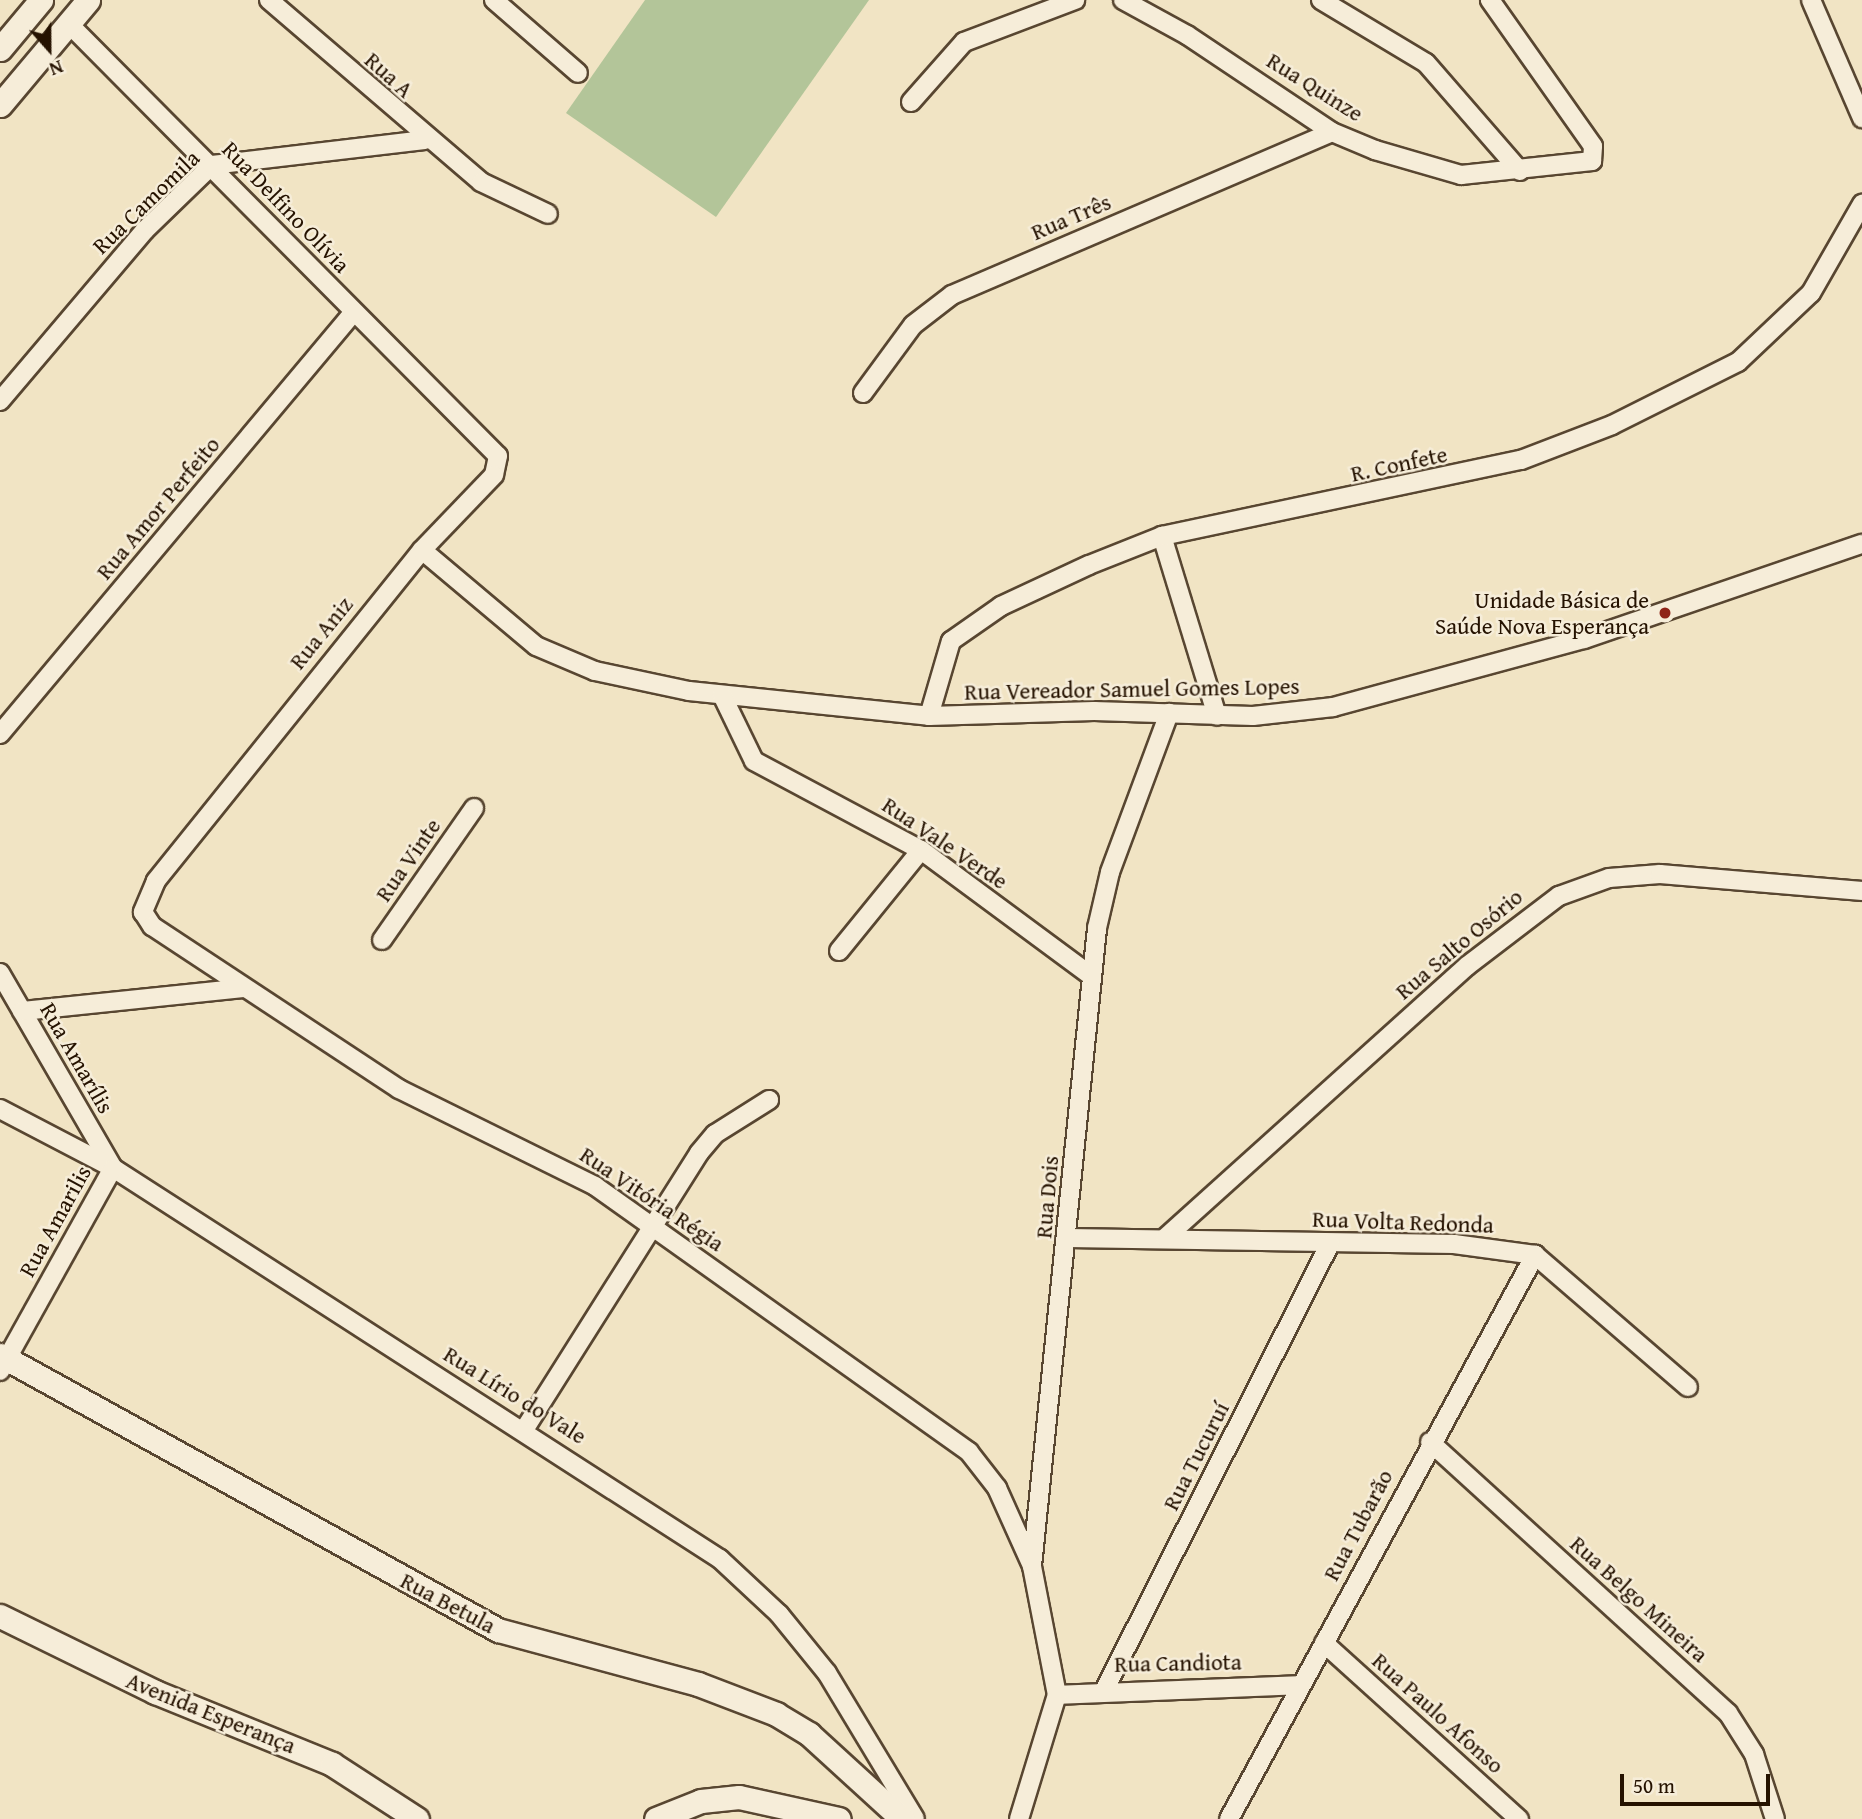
<!DOCTYPE html>
<meta charset="utf-8">
<style>
body{margin:0}
#map{position:relative;width:1862px;height:1819px;overflow:hidden;background:#f1e4c4;font-family:"Gentium Book Plus",serif}
div>[style]{position:absolute}
.green>*{inset:0;background:#b3c599}
.roads{filter:drop-shadow(2px 0 #584631) drop-shadow(-2px 0 #584631) drop-shadow(0 2px #584631) drop-shadow(0 -2px #584631)}
.minor>*{height:18px;margin:-9px;padding:0 9px;transform-origin:9px;border-radius:9px;background:#f6edd9}
.tertiary>*{height:23px;margin:-11.5px;padding:0 11.5px;transform-origin:11.5px;border-radius:11.5px;background:#f6edd9}
.dots>*{width:19px;height:19px;translate:-50% -50%;box-sizing:border-box;border:4px solid #f6edd9;border-radius:50%}
span{translate:-50% -50%;white-space:nowrap;text-align:center;line-height:1.15;-webkit-text-stroke:5px #f6edd9;paint-order:stroke}
.street-label{font-size:23px;color:#251200}
.poi-label{font-size:23px;color:#251200}
.right{translate:-100% -50%;text-align:right}
.north{position:absolute;left:14px;top:14px;width:70px;height:70px;-webkit-text-stroke:5px #f6edd9;paint-order:stroke;rotate:159deg;font-size:19px;font-weight:700;line-height:28px;text-align:center;color:#251200}
.north::after{content:'';display:block;margin:auto;width:24px;height:32px;background:#251200;clip-path:polygon(50% 0,100% 100%,50% 72%,0 100%)}
.scale{position:absolute;left:1620px;top:1774px;width:150px;height:32px;box-sizing:border-box;border:4px solid #251200;border-top:0;padding-left:9px;font-size:21px;line-height:24px;white-space:nowrap;color:#251200;-webkit-text-stroke:5px #f6edd9;paint-order:stroke}
</style>
<div id="map">
<div class="green">
<div style="clip-path:polygon(645px 0,869px 0,716px 217px,566px 113px)"></div>
</div>
<div class="roads">
<div class="minor">
<div style="left:269px;top:0;width:279px;rotate:40.6deg"></div>
<div style="left:481px;top:182px;width:74px;rotate:25.5deg"></div>
<div style="left:494px;top:0;width:111px;rotate:41deg"></div>
<div style="left:1123px;top:0;width:73px;rotate:28.7deg"></div>
<div style="left:1187px;top:35px;width:174px;rotate:33.8deg"></div>
<div style="left:1332px;top:132px;width:47px;rotate:22.7deg"></div>
<div style="left:1375px;top:150px;width:90px;rotate:16.2deg"></div>
<div style="left:1461px;top:175px;width:132px;rotate:-6.1deg"></div>
<div style="left:1592px;top:161px;width:15px;rotate:-86deg"></div>
<div style="left:1593px;top:146px;width:179px;rotate:-125.2deg"></div>
<div style="left:1321px;top:0;width:122px;rotate:31deg"></div>
<div style="left:1426px;top:63px;width:143px;rotate:49deg"></div>
<div style="left:1811px;top:0;width:129px;rotate:66.6deg"></div>
<div style="left:68px;top:23px;width:610px;rotate:45.2deg"></div>
<div style="left:498px;top:456px;width:19px;rotate:102deg"></div>
<div style="left:494px;top:475px;width:104px;rotate:133.8deg"></div>
<div style="left:422px;top:550px;width:425px;rotate:128.8deg"></div>
<div style="left:156px;top:881px;width:34px;rotate:113deg"></div>
<div style="left:143px;top:912px;width:17px;rotate:57deg"></div>
<div style="left:152px;top:926px;width:296px;rotate:33.4deg"></div>
<div style="left:399px;top:1089px;width:219px;rotate:26.3deg"></div>
<div style="left:595px;top:1186px;width:459px;rotate:35.4deg"></div>
<div style="left:969px;top:1452px;width:46px;rotate:52.1deg"></div>
<div style="left:997px;top:1488px;width:85px;rotate:65.8deg"></div>
<div style="left:911px;top:102px;width:80px;rotate:-48.5deg"></div>
<div style="left:964px;top:42px;width:119px;rotate:-20.7deg"></div>
<div style="left:863px;top:393px;width:84px;rotate:-53.7deg"></div>
<div style="left:913px;top:325px;width:49px;rotate:-37.6deg"></div>
<div style="left:952px;top:295px;width:413px;rotate:-23.2deg"></div>
<div style="left:0;top:401px;width:224px;rotate:-49.7deg"></div>
<div style="left:145px;top:230px;width:93px;rotate:-44.1deg"></div>
<div style="left:212px;top:165px;width:214px;rotate:-6.7deg"></div>
<div style="left:1162px;top:536px;width:188px;rotate:73deg"></div>
<div style="left:422px;top:550px;width:149px;rotate:40.1deg"></div>
<div style="left:536px;top:646px;width:64px;rotate:23deg"></div>
<div style="left:595px;top:671px;width:96px;rotate:12deg"></div>
<div style="left:689px;top:691px;width:241px;rotate:5.9deg"></div>
<div style="left:929px;top:716px;width:165px;rotate:-1.7deg"></div>
<div style="left:1094px;top:711px;width:159px;rotate:1.8deg"></div>
<div style="left:1253px;top:716px;width:81px;rotate:-6.4deg"></div>
<div style="left:1333px;top:707px;width:260px;rotate:-15.2deg"></div>
<div style="left:1584px;top:639px;width:294px;rotate:-18.9deg"></div>
<div style="left:722px;top:695px;width:73px;rotate:64.1deg"></div>
<div style="left:754px;top:761px;width:189px;rotate:28.1deg"></div>
<div style="left:921px;top:850px;width:212px;rotate:36.5deg"></div>
<div style="left:929px;top:716px;width:78px;rotate:-73.7deg"></div>
<div style="left:951px;top:641px;width:61px;rotate:-35deg"></div>
<div style="left:1001px;top:606px;width:97px;rotate:-25deg"></div>
<div style="left:1089px;top:565px;width:79px;rotate:-21.7deg"></div>
<div style="left:1162px;top:536px;width:367px;rotate:-12deg"></div>
<div style="left:1521px;top:460px;width:97px;rotate:-21deg"></div>
<div style="left:1612px;top:425px;width:141px;rotate:-26.6deg"></div>
<div style="left:1738px;top:362px;width:100px;rotate:-43.4deg"></div>
<div style="left:1811px;top:293px;width:103px;rotate:-60.2deg"></div>
<div style="left:0;top:734px;width:549px;rotate:-50.02deg"></div>
<div style="left:382px;top:940px;width:161px;rotate:-55.1deg"></div>
<div style="left:839px;top:951px;width:130px;rotate:-50.9deg"></div>
<div style="left:0;top:973px;width:225px;rotate:59.9deg"></div>
<div style="left:22px;top:1011px;width:223px;rotate:-5.9deg"></div>
<div style="left:0;top:1109px;width:127px;rotate:27.6deg"></div>
<div style="left:113px;top:1168px;width:722px;rotate:32.79deg"></div>
<div style="left:720px;top:1559px;width:81px;rotate:43deg"></div>
<div style="left:779px;top:1614px;width:76px;rotate:50.9deg"></div>
<div style="left:827px;top:1673px;width:170px;rotate:58.9deg"></div>
<div style="left:1068px;top:1238px;width:386px;rotate:0.9deg"></div>
<div style="left:1454px;top:1244px;width:82px;rotate:7.7deg"></div>
<div style="left:1535px;top:1255px;width:202px;rotate:40.8deg"></div>
<div style="left:1165px;top:1238px;width:406px;rotate:-42deg"></div>
<div style="left:1467px;top:966px;width:116px;rotate:-37.3deg"></div>
<div style="left:1559px;top:896px;width:53px;rotate:-19.8deg"></div>
<div style="left:1609px;top:878px;width:51px;rotate:-4.5deg"></div>
<div style="left:1660px;top:874px;width:203px;rotate:4.8deg"></div>
<div style="left:0;top:1371px;width:232px;rotate:-60.9deg"></div>
<div style="left:524px;top:1430px;width:328px;rotate:-57.7deg"></div>
<div style="left:699px;top:1153px;width:25px;rotate:-50deg"></div>
<div style="left:715px;top:1134px;width:64px;rotate:-32.2deg"></div>
<div style="left:1430px;top:1442px;width:403px;rotate:42.3deg"></div>
<div style="left:1728px;top:1713px;width:49px;rotate:57.6deg"></div>
<div style="left:1754px;top:1754px;width:68px;rotate:72.1deg"></div>
<div style="left:1324px;top:1643px;width:263px;rotate:42.1deg"></div>
<div style="left:1105px;top:1689px;width:499px;rotate:-63.2deg"></div>
<div style="left:1057px;top:1695px;width:244px;rotate:-2.3deg"></div>
<div style="left:1019px;top:1819px;width:130px;rotate:-73deg"></div>
<div style="left:1057px;top:1695px;width:131px;rotate:-101deg"></div>
<div style="left:1032px;top:1566px;width:641px;rotate:-84.18deg"></div>
<div style="left:1097px;top:928px;width:57px;rotate:-76.9deg"></div>
<div style="left:1110px;top:872px;width:170px;rotate:-69.6deg"></div>
<div style="left:1229px;top:1819px;width:642px;rotate:-61.52deg"></div>
</div>
<div class="tertiary">
<div style="left:0;top:49px;width:64px;rotate:-50.1deg"></div>
<div style="left:0;top:105px;width:137px;rotate:-50deg"></div>
<div style="left:0;top:1355px;width:569px;rotate:28.91deg"></div>
<div style="left:498px;top:1630px;width:207px;rotate:15.1deg"></div>
<div style="left:698px;top:1684px;width:84px;rotate:21deg"></div>
<div style="left:776px;top:1714px;width:39px;rotate:31deg"></div>
<div style="left:809px;top:1734px;width:126px;rotate:42.4deg"></div>
<div style="left:0;top:1616px;width:173px;rotate:26.1deg"></div>
<div style="left:155px;top:1692px;width:191px;rotate:22.1deg"></div>
<div style="left:332px;top:1764px;width:101px;rotate:32.9deg"></div>
<div style="left:656px;top:1819px;width:48px;rotate:-21.8deg"></div>
<div style="left:701px;top:1801px;width:38px;rotate:-6deg"></div>
<div style="left:739px;top:1797px;width:102px;rotate:12.4deg"></div>
</div>
</div>
<div class="dots">
<div style="left:1665px;top:613px;background:#8f2418"></div>
</div>
<div class="street-label">
<span style="left:389px;top:75px;rotate:42deg">Rua A</span>
<span style="left:1315px;top:87px;rotate:32deg">Rua Quinze</span>
<span style="left:146px;top:202px;rotate:-44deg">Rua Camomila</span>
<span style="left:286px;top:207px;rotate:46deg">Rua Delfino Olívia</span>
<span style="left:1071px;top:217px;rotate:-23deg">Rua Três</span>
<span style="left:1399px;top:464px;rotate:-12deg">R. Confete</span>
<span style="left:158px;top:508px;rotate:-50deg">Rua Amor Perfeito</span>
<span style="left:321px;top:633px;rotate:-51deg">Rua Aniz</span>
<span style="left:1132px;top:689px;rotate:-1deg">Rua Vereador Samuel Gomes Lopes</span>
<span style="left:945px;top:843px;rotate:34deg">Rua Vale Verde</span>
<span style="left:408px;top:860px;rotate:-55deg">Rua Vinte</span>
<span style="left:1459px;top:944px;rotate:-40deg">Rua Salto Osório</span>
<span style="left:77px;top:1058px;rotate:60deg">Rua Amarílis</span>
<span style="left:1047px;top:1197px;rotate:-85deg">Rua Dois</span>
<span style="left:652px;top:1199px;rotate:34deg">Rua Vitória Régia</span>
<span style="left:55px;top:1221px;rotate:-61deg">Rua Amarilis</span>
<span style="left:1403px;top:1222px;rotate:2deg">Rua Volta Redonda</span>
<span style="left:515px;top:1395px;rotate:32deg">Rua Lírio do Vale</span>
<span style="left:1196px;top:1456px;rotate:-63deg">Rua Tucuruí</span>
<span style="left:1358px;top:1525px;rotate:-62deg">Rua Tubarão</span>
<span style="left:1639px;top:1599px;rotate:42deg">Rua Belgo Mineira</span>
<span style="left:448px;top:1603px;rotate:28deg">Rua Betula</span>
<span style="left:1178px;top:1663px;rotate:-1deg">Rua Candiota</span>
<span style="left:211px;top:1713px;rotate:22deg">Avenida Esperança</span>
<span style="left:1438px;top:1713px;rotate:42deg">Rua Paulo Afonso</span>
</div>
<div class="poi-label">
<span class="right" style="left:1649px;top:613px">Unidade Básica de<br>Saúde Nova Esperança</span>
</div>
<div class="north">N</div>
<div class="scale">50 m</div>
</div>
